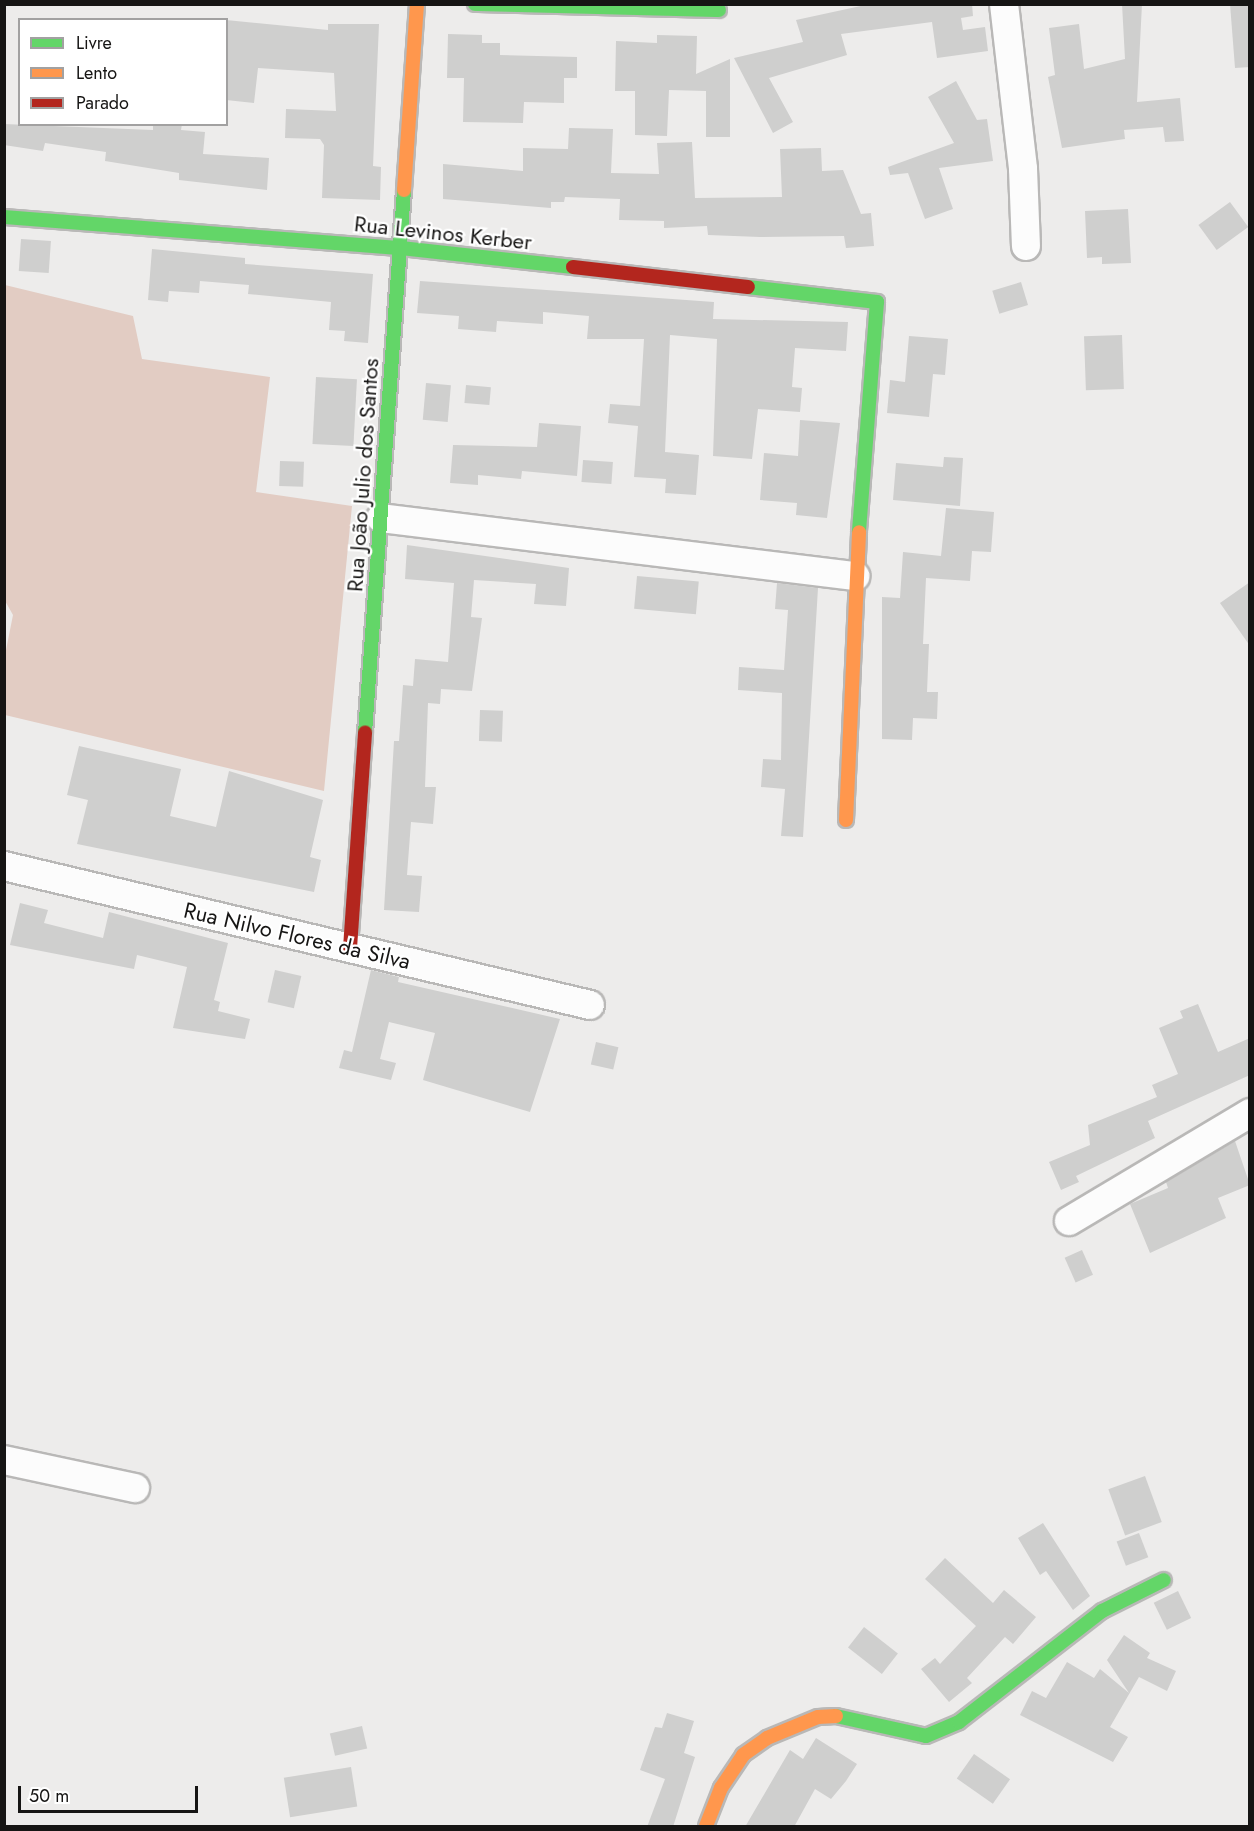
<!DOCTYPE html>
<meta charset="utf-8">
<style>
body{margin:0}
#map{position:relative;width:1254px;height:1831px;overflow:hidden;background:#edeceb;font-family:Jost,sans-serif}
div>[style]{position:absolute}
.green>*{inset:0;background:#e2ccc3}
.building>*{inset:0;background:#cfcfce;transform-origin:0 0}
.roads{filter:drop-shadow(2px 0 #b9b8b7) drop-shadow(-2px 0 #b9b8b7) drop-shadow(0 2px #b9b8b7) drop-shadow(0 -2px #b9b8b7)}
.street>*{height:28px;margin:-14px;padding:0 14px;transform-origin:14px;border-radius:14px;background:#fcfcfc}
.fast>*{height:14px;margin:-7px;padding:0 7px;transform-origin:7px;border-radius:7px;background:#63d668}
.slow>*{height:14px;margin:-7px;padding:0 7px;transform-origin:7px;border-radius:7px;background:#ff974d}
.jam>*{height:14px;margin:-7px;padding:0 7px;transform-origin:7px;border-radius:7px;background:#b3261e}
span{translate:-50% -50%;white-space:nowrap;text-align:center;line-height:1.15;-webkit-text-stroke:4.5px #fff;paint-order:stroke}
.street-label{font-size:22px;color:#161514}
.frame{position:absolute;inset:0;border:6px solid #161514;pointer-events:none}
.legend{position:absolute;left:18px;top:18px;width:210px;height:108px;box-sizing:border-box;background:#fff;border:2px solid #a2a1a1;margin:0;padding:8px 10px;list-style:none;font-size:18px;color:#161514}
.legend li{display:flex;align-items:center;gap:12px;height:30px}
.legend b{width:30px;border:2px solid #a2a1a1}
.scale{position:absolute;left:18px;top:1786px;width:180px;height:27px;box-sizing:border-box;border:3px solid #161514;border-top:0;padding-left:8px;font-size:18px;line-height:21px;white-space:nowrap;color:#161514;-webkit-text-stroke:4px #fff;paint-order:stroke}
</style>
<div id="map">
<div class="green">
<div style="clip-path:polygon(5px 230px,5px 285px,133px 316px,142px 359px,270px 377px,256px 492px,352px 506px,324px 791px,5px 715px,5px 655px,13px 615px,4px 599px)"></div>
</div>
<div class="building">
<div style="clip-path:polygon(870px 4px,972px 4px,973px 16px,961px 18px,963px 30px,985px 27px,988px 51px,937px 58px,932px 22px,841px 34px,847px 55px,769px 78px,793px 122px,773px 133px,734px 58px,803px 42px,796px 20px)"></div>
<div style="clip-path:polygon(1122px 4px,1142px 4px,1137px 102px,1180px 98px,1184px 141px,1165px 142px,1163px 127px,1124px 130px,1125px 139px,1062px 148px,1048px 77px,1055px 75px,1049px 28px,1079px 24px,1084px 69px,1125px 59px)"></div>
<div style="clip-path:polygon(1230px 4px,1250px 4px,1250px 67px,1235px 68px)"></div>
<div style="clip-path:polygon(226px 20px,328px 30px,328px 24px,379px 24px,373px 166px,381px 167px,380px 200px,322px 198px,324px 145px,320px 139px,285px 138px,286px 109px,336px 111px,334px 73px,258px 68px,254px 103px,226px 100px)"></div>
<div style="clip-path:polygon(448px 34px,482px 35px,482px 43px,500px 43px,500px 55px,577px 57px,577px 78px,564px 78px,564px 103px,524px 102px,523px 123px,463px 122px,464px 78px,447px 78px)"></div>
<div style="clip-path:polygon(657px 35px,697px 36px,696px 74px,730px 59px,730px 137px,706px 137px,706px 91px,669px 90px,667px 136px,635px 135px,635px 91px,615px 91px,616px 41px,657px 43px)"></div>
<div style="clip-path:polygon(956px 81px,977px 120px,987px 119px,993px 161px,939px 168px,953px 209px,925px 219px,908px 173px,890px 175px,888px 167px,954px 143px,928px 97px)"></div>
<div style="clip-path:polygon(4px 124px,153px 130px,153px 124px,182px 124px,181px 130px,205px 132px,203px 154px,269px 158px,267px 190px,179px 180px,179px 173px,105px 161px,106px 152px,45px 143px,43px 151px,4px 145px)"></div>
<div style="clip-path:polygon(569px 128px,613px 129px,611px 173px,659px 174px,657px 143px,692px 142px,695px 198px,782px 197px,780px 149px,821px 148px,822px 171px,843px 170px,861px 214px,871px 213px,874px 246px,846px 248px,844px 236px,760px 237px,708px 235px,707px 226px,664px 228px,664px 221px,619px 220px,620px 199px,565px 197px,564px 202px,551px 202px,551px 208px,443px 199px,443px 164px,523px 171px,523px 148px,568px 149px)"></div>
<div style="left:1230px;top:202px;width:31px;height:39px;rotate:54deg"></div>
<div style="clip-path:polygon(1128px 209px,1131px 263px,1102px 264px,1102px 257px,1087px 258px,1085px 211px)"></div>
<div style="left:21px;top:239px;width:30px;height:32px;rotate:4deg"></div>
<div style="clip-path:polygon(152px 249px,245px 258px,245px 264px,373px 274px,368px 343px,344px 341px,345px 331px,329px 330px,331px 302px,248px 294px,249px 285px,200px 281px,199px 293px,169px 291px,168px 302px,148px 300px)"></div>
<div style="clip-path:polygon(420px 281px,714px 302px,713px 319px,848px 322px,846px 351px,795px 348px,792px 387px,802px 388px,800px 412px,758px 409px,752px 459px,713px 456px,717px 339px,670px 335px,665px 452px,699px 455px,696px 495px,665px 493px,666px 479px,634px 477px,638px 426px,608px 423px,610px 404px,640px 406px,644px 339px,587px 339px,589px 316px,543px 312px,543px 324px,497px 321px,496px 332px,458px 329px,459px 316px,417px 313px)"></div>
<div style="left:1021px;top:282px;width:24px;height:30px;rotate:73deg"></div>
<div style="left:1122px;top:335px;width:54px;height:38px;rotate:88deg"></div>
<div style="clip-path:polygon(909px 336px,948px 339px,945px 375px,933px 374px,929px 417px,887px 413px,890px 380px,905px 382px)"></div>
<div style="left:316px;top:377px;width:41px;height:67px;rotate:3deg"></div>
<div style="left:426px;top:383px;width:25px;height:37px;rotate:5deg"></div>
<div style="left:466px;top:385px;width:25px;height:18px;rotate:5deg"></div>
<div style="clip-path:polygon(800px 420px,840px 423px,827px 518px,796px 515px,797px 503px,760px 500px,764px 453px,798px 456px)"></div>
<div style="clip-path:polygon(539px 423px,581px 426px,577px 476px,522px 471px,521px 479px,478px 475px,478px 485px,450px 483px,453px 445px,537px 447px)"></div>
<div style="clip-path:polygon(944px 457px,963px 458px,960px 506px,893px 500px,896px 463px,943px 467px)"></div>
<div style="left:583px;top:460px;width:30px;height:22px;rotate:4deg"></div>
<div style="left:280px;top:461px;width:24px;height:25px;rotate:2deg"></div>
<div style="clip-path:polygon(946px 508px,994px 512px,991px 552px,972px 551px,970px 581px,926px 578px,923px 644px,929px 644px,927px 692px,938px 692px,937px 719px,913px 718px,912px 740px,882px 739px,882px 597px,900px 598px,903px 552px,941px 556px)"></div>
<div style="clip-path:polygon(407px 545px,569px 568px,566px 606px,534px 604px,536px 584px,474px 580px,471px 617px,482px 618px,472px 691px,441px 689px,440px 704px,428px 703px,425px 787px,436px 787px,433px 824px,411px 822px,407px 875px,422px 876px,419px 912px,384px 910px,394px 741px,399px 741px,403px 685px,413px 686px,415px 659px,448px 662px,454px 583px,405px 579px)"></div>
<div style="left:637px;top:576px;width:62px;height:33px;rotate:5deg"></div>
<div style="clip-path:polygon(1250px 582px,1250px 646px,1220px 603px)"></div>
<div style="clip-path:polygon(777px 583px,818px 588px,803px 837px,781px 836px,785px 789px,761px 787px,763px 759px,781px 760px,782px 693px,738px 690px,739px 667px,784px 670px,788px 610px,775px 609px)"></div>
<div style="left:480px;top:710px;width:23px;height:31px;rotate:2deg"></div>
<div style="clip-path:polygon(79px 746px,181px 769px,170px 816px,216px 827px,229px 771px,323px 800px,310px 857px,321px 860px,314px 892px,77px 844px,88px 800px,67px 795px)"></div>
<div style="clip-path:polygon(20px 903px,48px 910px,44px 923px,103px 938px,109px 912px,228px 943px,214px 1000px,220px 1002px,218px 1011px,250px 1019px,245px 1039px,173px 1028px,187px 967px,137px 955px,134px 969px,10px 945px)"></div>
<div style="left:275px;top:970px;width:27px;height:33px;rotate:13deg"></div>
<div style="clip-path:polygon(371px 970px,399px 977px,398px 982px,560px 1019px,530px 1112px,423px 1080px,435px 1033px,389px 1022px,380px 1059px,396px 1063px,391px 1080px,339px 1068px,344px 1050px,352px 1052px)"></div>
<div style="clip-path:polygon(1198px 1004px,1218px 1052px,1250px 1038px,1250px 1075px,1148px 1121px,1155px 1138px,1076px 1176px,1079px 1182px,1061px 1190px,1049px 1162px,1090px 1145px,1088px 1125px,1157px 1097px,1152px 1085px,1178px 1074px,1159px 1028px,1183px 1018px,1180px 1011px)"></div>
<div style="left:596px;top:1042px;width:23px;height:23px;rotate:13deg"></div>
<div style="clip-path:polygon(1235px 1141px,1250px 1185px,1218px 1198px,1226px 1218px,1150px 1253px,1130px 1204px,1168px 1188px,1166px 1182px)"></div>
<div style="left:1082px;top:1250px;width:27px;height:19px;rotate:66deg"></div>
<div style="left:1145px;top:1476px;width:49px;height:39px;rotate:70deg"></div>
<div style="clip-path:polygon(1043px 1523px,1090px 1596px,1073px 1610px,1046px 1571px,1040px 1575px,1018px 1538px)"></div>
<div style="left:1139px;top:1533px;width:26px;height:24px;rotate:69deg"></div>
<div style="clip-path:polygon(945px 1558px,993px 1603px,1004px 1590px,1036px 1617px,1013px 1644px,1005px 1637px,967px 1678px,972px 1683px,949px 1702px,921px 1669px,935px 1658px,940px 1664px,976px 1626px,925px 1579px)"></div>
<div style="left:1178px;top:1591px;width:30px;height:27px;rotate:64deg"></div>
<div style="left:864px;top:1627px;width:43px;height:26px;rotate:38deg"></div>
<div style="clip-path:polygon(1124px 1635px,1150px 1653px,1147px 1658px,1176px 1671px,1167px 1691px,1139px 1677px,1110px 1727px,1128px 1737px,1113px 1762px,1020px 1715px,1032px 1691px,1046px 1698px,1067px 1662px,1094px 1678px,1100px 1669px,1129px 1693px,1107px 1660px)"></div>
<div style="clip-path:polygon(667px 1713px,694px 1721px,684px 1753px,695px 1757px,673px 1827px,647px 1827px,665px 1779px,640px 1770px,655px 1727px,662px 1728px)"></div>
<div style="left:362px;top:1726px;width:23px;height:33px;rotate:77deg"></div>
<div style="clip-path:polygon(816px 1738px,857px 1764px,846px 1781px,831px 1799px,815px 1789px,794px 1827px,745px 1827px,790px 1750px,803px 1759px)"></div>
<div style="left:974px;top:1754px;width:44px;height:30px;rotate:35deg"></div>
<div style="left:351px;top:1767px;width:40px;height:68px;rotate:81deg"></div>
</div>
<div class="roads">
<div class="street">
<div style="left:1004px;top:4px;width:166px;rotate:83.4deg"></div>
<div style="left:1023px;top:169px;width:77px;rotate:87.8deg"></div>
<div style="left:381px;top:518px;width:478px;rotate:7deg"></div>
<div style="left:4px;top:866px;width:602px;rotate:13.34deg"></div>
<div style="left:1069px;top:1221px;width:211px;rotate:-30.8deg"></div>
<div style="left:4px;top:1460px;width:134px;rotate:12.1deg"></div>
</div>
<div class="fast">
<div style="left:475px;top:4px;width:244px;rotate:1.4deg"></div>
<div style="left:4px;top:217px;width:398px;rotate:4.5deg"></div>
<div style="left:401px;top:248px;width:173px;rotate:6.3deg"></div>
<div style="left:748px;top:287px;width:130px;rotate:6.6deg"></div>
<div style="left:877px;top:302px;width:231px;rotate:94.5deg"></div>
<div style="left:365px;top:733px;width:544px;rotate:-85.89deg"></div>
<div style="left:836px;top:1716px;width:92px;rotate:12.5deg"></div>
<div style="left:926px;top:1736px;width:36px;rotate:-23deg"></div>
<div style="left:959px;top:1722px;width:181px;rotate:-37.8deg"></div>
<div style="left:1102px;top:1611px;width:69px;rotate:-26.6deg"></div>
</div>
<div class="slow">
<div style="left:404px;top:190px;width:186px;rotate:-86deg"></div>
<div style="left:846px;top:820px;width:288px;rotate:-87.4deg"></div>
<div style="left:706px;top:1826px;width:41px;rotate:-68.5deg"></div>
<div style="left:721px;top:1788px;width:40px;rotate:-56deg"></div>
<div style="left:743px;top:1755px;width:29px;rotate:-35deg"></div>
<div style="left:767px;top:1738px;width:55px;rotate:-22.4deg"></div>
<div style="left:818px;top:1717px;width:18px;rotate:-3deg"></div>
</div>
<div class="jam">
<div style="left:573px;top:267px;width:176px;rotate:6.5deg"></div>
<div style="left:350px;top:948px;width:216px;rotate:-86deg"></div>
</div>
</div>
<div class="street-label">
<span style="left:443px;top:233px;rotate:6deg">Rua Levinos Kerber</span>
<span style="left:363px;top:475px;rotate:-86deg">Rua João Julio dos Santos</span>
<span style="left:297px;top:936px;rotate:13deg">Rua Nilvo Flores da Silva</span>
</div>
<div class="frame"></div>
<ul class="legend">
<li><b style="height:8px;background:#63d668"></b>Livre</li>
<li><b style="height:8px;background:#ff974d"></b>Lento</li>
<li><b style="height:8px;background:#b3261e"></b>Parado</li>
</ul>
<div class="scale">50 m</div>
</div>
